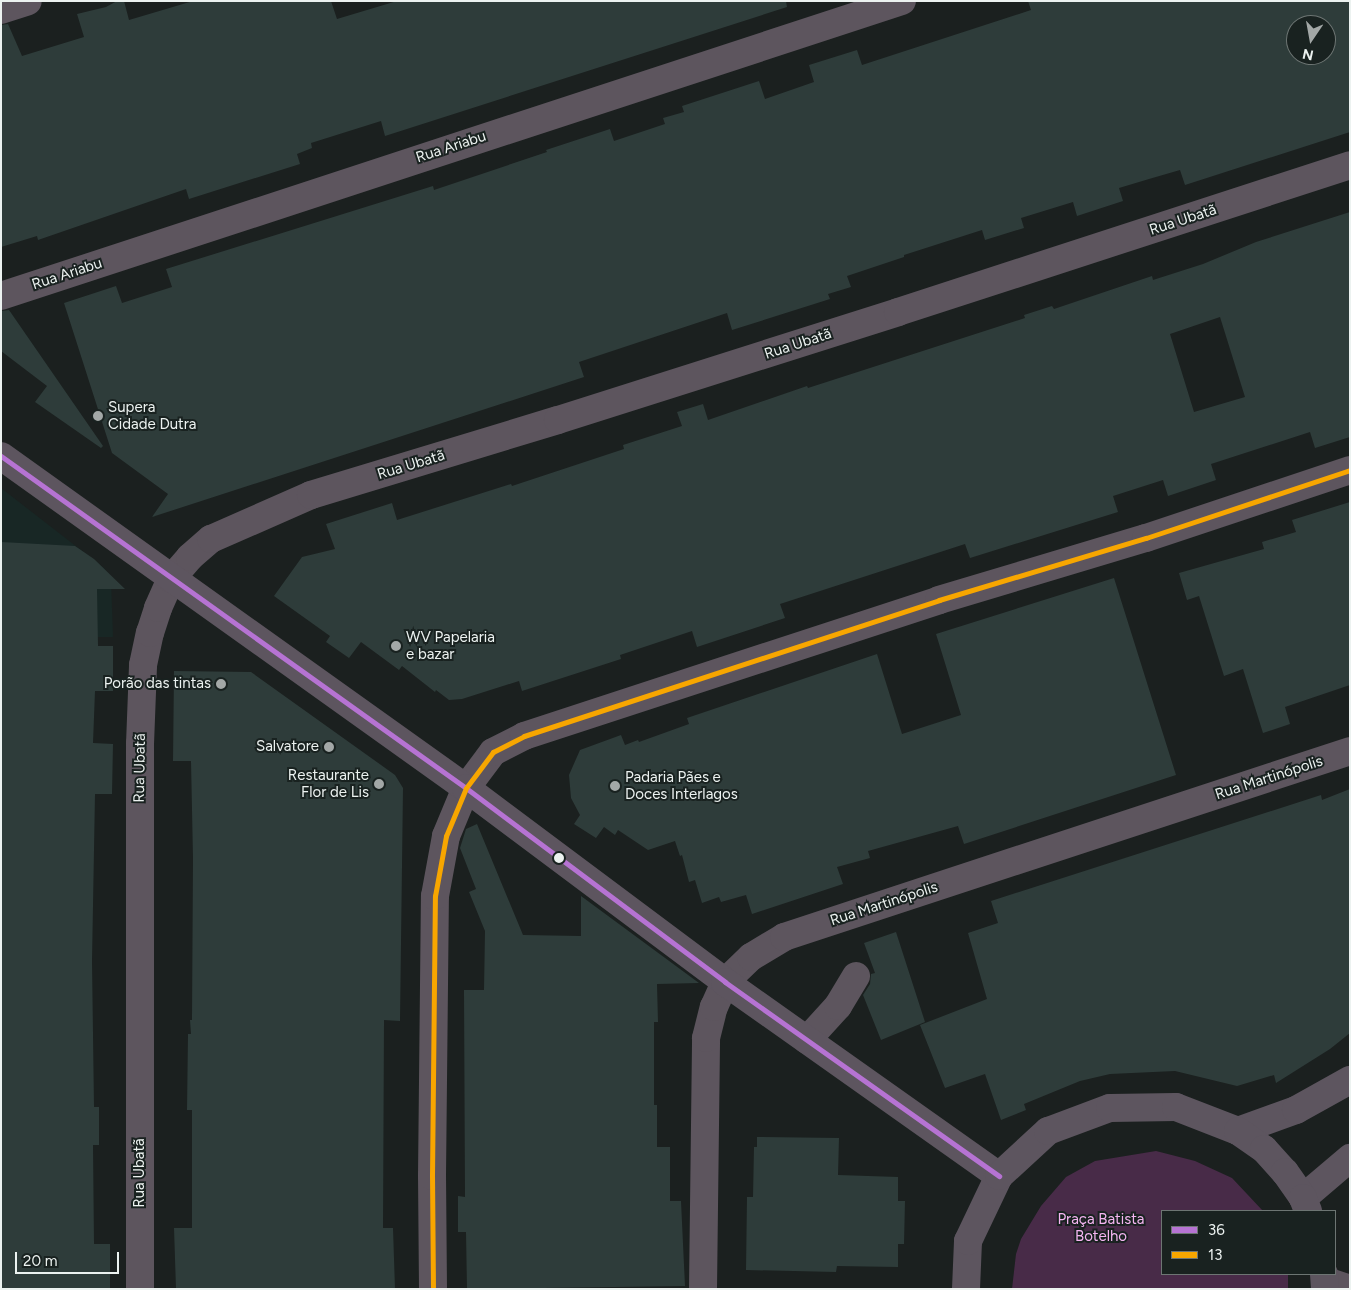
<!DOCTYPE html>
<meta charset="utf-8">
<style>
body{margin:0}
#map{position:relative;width:1351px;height:1290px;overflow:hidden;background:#1b201f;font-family:Figtree,sans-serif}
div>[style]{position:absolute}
.built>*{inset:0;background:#182725}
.green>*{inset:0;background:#482b48}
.building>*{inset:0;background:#2e3c3a}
.minor>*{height:28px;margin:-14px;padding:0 14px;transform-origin:14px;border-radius:14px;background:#5d555e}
.major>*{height:28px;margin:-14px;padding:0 14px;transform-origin:14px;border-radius:14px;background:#5d555f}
.bus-1>*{height:5px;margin:-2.5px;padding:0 2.5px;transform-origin:2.5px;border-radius:2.5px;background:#b673d3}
.bus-2>*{height:5px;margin:-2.5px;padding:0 2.5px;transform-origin:2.5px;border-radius:2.5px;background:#f7a600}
.dots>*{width:14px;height:14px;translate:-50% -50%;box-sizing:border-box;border:2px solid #192220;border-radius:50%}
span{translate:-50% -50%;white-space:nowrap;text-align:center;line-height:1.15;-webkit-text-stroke:4px #192220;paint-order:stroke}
.street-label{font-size:15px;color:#ecf2f0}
.poi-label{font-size:15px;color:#ecf2f0}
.left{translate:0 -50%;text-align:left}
.right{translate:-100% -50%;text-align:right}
.park-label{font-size:15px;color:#f5b5f2}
.frame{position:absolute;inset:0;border:2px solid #ecf2f0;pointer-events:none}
.legend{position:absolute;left:1161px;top:1210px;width:175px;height:65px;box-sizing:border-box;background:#192220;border:1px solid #6d7573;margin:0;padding:6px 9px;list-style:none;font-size:15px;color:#ecf2f0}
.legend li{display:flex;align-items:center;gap:10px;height:25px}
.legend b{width:25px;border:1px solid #6d7573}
.north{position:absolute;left:1286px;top:15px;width:50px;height:50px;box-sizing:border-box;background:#192220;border:1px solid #6d7573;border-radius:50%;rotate:192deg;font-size:14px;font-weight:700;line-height:20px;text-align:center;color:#ecf2f0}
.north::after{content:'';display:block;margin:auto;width:18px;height:22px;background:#a3a8a7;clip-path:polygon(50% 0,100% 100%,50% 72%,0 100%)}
.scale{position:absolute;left:15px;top:1252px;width:104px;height:22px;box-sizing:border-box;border:2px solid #ecf2f0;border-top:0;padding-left:6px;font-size:15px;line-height:18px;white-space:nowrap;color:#ecf2f0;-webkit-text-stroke:4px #192220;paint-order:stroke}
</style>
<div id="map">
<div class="built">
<div style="clip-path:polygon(1px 488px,104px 568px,111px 580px,113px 637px,1px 637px)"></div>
</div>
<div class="green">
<div style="clip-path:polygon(1156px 1151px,1195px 1161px,1232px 1178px,1263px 1211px,1162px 1211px,1162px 1274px,1288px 1274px,1288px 1289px,1012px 1289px,1016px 1254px,1021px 1239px,1041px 1206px,1066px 1177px,1095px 1161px)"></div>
</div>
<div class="building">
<div style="clip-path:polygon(117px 1px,124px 1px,129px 20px,193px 1px,331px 1px,337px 19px,397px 1px,786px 1px,787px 7px,385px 136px,381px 121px,311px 143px,312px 148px,297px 154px,300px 164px,189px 199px,186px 189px,38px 240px,37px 236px,1px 247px,1px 25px,8px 24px,22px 56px,84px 37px,77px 14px,106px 7px)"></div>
<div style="clip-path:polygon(evenodd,1028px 1px,1350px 1px,1350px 132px,1185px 185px,1180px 170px,1149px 179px,1119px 188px,1123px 201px,1077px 216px,1073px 202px,1021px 218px,1024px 228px,985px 240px,982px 230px,904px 255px,904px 257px,847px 276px,851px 287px,828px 294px,830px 299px,732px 330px,727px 313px,579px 362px,584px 377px,152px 517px,168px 494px,112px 453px,64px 303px,116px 286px,122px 303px,172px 287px,166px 269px,433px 186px,434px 190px,547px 152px,546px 150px,610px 129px,614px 141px,665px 124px,663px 118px,684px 112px,682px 106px,759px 81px,765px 99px,814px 82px,809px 65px,857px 50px,862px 65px,1031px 10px,1028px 1px,1296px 25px,1326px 25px,1326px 55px,1296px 55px,1296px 25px)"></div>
<div style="clip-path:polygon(evenodd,1350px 212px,1350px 437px,1315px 448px,1310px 432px,1211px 464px,1216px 480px,1168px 496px,1163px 480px,1113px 496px,1118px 512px,970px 558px,965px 544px,780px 604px,785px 618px,697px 647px,692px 631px,620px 655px,621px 659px,522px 691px,519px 681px,462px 699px,449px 700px,436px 690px,435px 692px,402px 666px,399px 670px,361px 642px,349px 658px,326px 642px,330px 636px,274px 596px,302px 557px,335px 549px,326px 524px,392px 503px,397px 520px,511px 484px,512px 486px,624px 449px,623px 445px,682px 426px,677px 412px,703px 404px,708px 420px,807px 386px,808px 388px,1025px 318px,1024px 315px,1052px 306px,1054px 309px,1152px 276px,1153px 280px,1203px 264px,1256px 242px,1350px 212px,1220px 317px,1245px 397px,1194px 412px,1170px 334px,1220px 317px)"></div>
<div style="clip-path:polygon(9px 310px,103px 446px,101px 448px,35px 402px,47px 386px,1px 351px,1px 311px)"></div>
<div style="clip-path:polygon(1350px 502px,1350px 685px,1285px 707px,1290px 724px,1263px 733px,1243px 669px,1224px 676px,1199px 596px,1187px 600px,1179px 573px,1264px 549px,1262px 542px,1296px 532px,1292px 520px)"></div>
<div style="clip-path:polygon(1px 542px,75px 546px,94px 559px,125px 589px,97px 589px,98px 646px,113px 646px,113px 691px,95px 691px,93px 743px,113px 744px,112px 794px,95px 794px,92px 961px,94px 1107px,99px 1107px,99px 1145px,93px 1145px,94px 1244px,110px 1244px,110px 1289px,1px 1289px)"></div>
<div style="clip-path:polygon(1114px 578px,1176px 775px,964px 844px,958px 826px,868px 851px,870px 858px,837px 867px,843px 884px,752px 914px,746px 895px,721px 902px,719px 897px,702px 903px,695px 880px,689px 882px,682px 855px,680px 856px,675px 841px,648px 850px,618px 830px,615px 835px,604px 827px,596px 838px,574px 824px,580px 815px,571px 798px,569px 775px,580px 750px,621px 735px,625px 745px,638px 740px,639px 742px,689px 724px,687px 718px,877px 654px,902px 734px,961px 715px,936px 634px)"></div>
<div style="clip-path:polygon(174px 671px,251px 672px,395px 775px,403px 788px,400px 1021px,384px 1020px,383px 1228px,393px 1228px,395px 1289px,176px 1289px,174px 1228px,192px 1228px,192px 1110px,187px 1110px,188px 1034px,191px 1034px,190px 1020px,192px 1020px,193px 858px,191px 761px,173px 761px)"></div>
<div style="clip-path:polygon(1350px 789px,1350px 1033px,1330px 1049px,1276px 1083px,1274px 1075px,1237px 1086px,1175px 1071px,1110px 1074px,1080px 1081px,1024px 1104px,1026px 1110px,1001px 1120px,985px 1074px,945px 1088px,920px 1025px,987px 999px,968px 933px,998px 923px,991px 901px,1321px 795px,1322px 800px)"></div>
<div style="clip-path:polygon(477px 824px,523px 935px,581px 936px,581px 896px,699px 983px,657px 984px,658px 1022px,654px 1022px,654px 1105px,657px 1105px,657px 1147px,670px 1147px,670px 1201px,681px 1201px,685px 1286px,467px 1289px,466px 1232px,458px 1232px,458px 1196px,465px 1197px,464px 990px,484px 990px,485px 931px,469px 892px,476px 889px,460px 848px,466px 829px)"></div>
<div style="clip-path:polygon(896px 932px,925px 1022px,881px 1040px,863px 995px,870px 984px,871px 974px,875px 973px,864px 943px)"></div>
<div style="clip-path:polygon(757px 1137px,839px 1138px,838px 1175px,898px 1177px,898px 1201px,905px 1201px,904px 1244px,898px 1244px,898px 1267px,837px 1266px,836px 1272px,746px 1270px,747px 1197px,753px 1197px,754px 1147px,757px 1147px)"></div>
</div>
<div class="minor">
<div style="left:1px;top:10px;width:28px;rotate:-18deg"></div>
<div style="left:1px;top:296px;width:948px;rotate:-18.13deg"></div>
<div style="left:807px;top:1040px;width:46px;rotate:-47.6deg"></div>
<div style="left:838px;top:1006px;width:35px;rotate:-59deg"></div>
<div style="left:1326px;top:1281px;width:25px;rotate:18deg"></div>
<div style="left:140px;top:1289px;width:545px;rotate:-90deg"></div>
<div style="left:140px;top:744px;width:79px;rotate:-87.8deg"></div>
<div style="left:143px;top:665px;width:33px;rotate:-78deg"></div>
<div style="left:150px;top:633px;width:26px;rotate:-72deg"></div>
<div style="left:158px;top:608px;width:32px;rotate:-66deg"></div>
<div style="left:171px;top:579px;width:29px;rotate:-49deg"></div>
<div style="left:190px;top:557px;width:28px;rotate:-41deg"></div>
<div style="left:211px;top:539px;width:109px;rotate:-23.7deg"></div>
<div style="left:311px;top:495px;width:258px;rotate:-16.9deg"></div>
<div style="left:558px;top:420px;width:357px;rotate:-17.6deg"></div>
<div style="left:898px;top:312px;width:475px;rotate:-18deg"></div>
<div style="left:433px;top:1289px;width:113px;rotate:-90.5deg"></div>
<div style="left:432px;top:1176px;width:280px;rotate:-89.4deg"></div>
<div style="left:435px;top:896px;width:61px;rotate:-79.6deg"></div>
<div style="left:446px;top:836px;width:52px;rotate:-67.4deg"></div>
<div style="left:466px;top:788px;width:45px;rotate:-53.1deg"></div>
<div style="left:493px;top:752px;width:35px;rotate:-27deg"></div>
<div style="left:524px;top:736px;width:437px;rotate:-18.1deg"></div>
<div style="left:939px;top:600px;width:216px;rotate:-16.7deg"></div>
<div style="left:1146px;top:538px;width:215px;rotate:-18.4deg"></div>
<div style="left:703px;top:1289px;width:251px;rotate:-89.3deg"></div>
<div style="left:706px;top:1038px;width:32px;rotate:-76deg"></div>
<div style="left:714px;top:1007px;width:27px;rotate:-66deg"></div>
<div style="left:725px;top:982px;width:36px;rotate:-44deg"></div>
<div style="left:751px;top:957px;width:39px;rotate:-31deg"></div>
<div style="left:784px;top:937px;width:596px;rotate:-18.19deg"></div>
</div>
<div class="major">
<div style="left:1px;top:456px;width:571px;rotate:35.53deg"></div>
<div style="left:466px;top:788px;width:324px;rotate:36.8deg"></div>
<div style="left:725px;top:982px;width:336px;rotate:35.3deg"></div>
<div style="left:1238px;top:1131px;width:62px;rotate:-19.9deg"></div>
<div style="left:1296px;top:1110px;width:62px;rotate:-29.1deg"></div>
<div style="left:1303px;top:1198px;width:62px;rotate:-40.4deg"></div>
<div style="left:1324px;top:1274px;width:15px;rotate:86deg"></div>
<div style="left:966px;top:1289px;width:48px;rotate:-87.6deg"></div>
<div style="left:968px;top:1241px;width:72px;rotate:-64.5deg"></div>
<div style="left:999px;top:1176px;width:67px;rotate:-42.6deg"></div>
<div style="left:1048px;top:1131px;width:66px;rotate:-20.4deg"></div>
<div style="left:1110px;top:1108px;width:66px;rotate:-0.9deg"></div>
<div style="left:1176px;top:1107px;width:66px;rotate:21.2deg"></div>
<div style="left:1238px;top:1131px;width:32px;rotate:35deg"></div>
<div style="left:1264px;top:1149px;width:31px;rotate:48deg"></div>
<div style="left:1285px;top:1172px;width:32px;rotate:55deg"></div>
<div style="left:1303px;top:1198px;width:14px;rotate:69deg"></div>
</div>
<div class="bus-1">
<div style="left:1px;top:456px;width:571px;rotate:35.53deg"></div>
<div style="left:466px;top:788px;width:324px;rotate:36.8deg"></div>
<div style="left:725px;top:982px;width:336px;rotate:35.3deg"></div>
</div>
<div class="bus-2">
<div style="left:433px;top:1289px;width:113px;rotate:-90.5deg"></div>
<div style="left:432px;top:1176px;width:280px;rotate:-89.4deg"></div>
<div style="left:435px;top:896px;width:61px;rotate:-79.6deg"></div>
<div style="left:446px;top:836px;width:52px;rotate:-67.4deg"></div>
<div style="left:466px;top:788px;width:45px;rotate:-53.1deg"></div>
<div style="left:493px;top:752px;width:35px;rotate:-27deg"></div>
<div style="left:524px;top:736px;width:437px;rotate:-18.1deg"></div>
<div style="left:939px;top:600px;width:216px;rotate:-16.7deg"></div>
<div style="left:1146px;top:538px;width:215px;rotate:-18.4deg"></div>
</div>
<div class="dots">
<div style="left:98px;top:416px;background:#a3a8a7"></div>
<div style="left:396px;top:646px;background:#a3a8a7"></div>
<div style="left:221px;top:684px;background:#a3a8a7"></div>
<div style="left:329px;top:747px;background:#a3a8a7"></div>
<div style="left:379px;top:784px;background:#a3a8a7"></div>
<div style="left:615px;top:786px;background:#a3a8a7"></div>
<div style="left:559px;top:858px;background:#ecf2f0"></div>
</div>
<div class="street-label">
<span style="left:451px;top:147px;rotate:-18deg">Rua Ariabu</span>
<span style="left:1183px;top:220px;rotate:-18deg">Rua Ubatã</span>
<span style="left:67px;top:274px;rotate:-18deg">Rua Ariabu</span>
<span style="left:798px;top:344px;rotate:-18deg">Rua Ubatã</span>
<span style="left:411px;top:465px;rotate:-17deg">Rua Ubatã</span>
<span style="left:140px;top:768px;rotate:-89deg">Rua Ubatã</span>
<span style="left:1269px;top:778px;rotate:-18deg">Rua Martinópolis</span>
<span style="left:884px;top:904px;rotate:-18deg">Rua Martinópolis</span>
<span style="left:140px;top:1173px;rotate:-90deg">Rua Ubatã</span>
</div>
<div class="poi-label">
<span class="left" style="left:108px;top:416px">Supera<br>Cidade Dutra</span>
<span class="left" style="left:406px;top:646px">WV Papelaria<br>e bazar</span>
<span class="right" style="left:211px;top:684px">Porão das tintas</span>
<span class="right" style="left:319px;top:747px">Salvatore</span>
<span class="right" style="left:369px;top:784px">Restaurante<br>Flor de Lis</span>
<span class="left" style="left:625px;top:786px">Padaria Pães e<br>Doces Interlagos</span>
</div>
<div class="park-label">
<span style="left:1101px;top:1228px">Praça Batista<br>Botelho</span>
</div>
<div class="frame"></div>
<ul class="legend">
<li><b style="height:6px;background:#b673d3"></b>36</li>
<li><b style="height:6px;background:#f7a600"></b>13</li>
</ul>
<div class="north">N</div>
<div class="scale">20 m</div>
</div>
